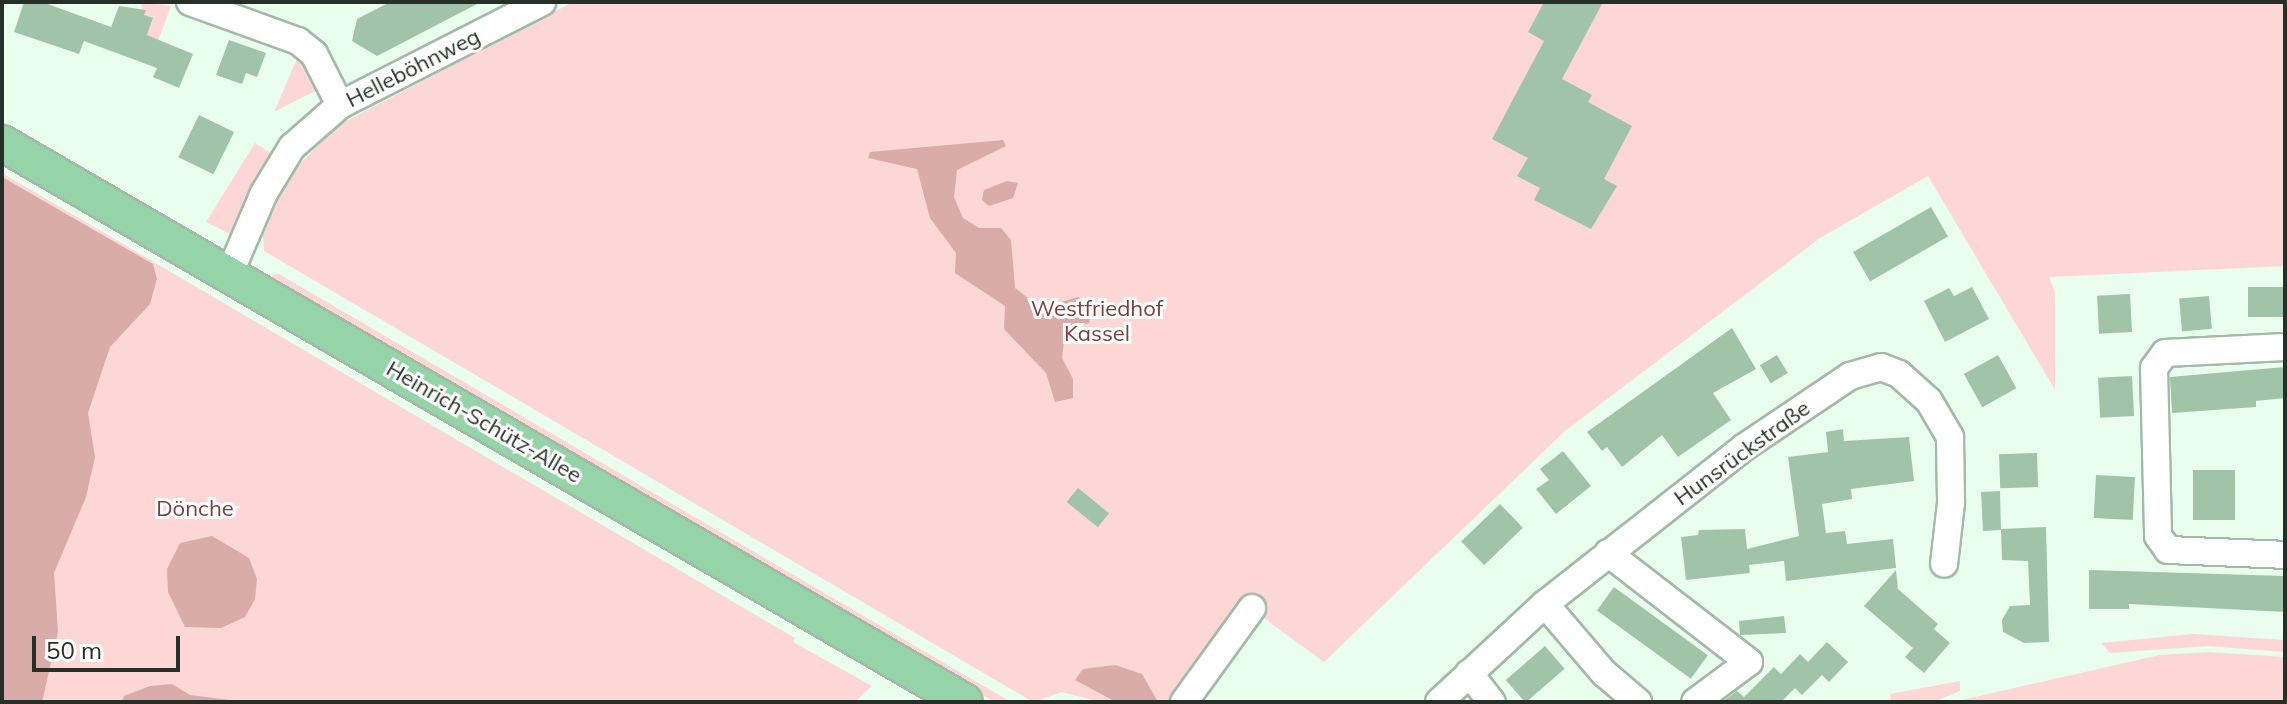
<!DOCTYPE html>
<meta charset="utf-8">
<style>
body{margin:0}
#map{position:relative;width:2287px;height:704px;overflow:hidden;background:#eafeee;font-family:Mulish,sans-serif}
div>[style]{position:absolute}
.green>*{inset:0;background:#fcd7d6}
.forest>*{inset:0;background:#d9aba9}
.building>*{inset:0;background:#a1c4a9;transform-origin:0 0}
.roads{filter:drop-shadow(2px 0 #a2baa7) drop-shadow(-2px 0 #a2baa7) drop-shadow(0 2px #a2baa7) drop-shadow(0 -2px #a2baa7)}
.minor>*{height:26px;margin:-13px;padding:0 13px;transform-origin:13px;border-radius:13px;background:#fff}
.major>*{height:34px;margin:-17px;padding:0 17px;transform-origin:17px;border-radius:17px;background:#95d3a9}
span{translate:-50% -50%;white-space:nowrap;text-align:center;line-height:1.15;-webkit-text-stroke:6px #fff;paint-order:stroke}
.street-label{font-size:22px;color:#263028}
.park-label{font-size:22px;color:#7b3f3f}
.frame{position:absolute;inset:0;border:4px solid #263028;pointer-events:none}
.scale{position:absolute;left:32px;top:636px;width:148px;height:36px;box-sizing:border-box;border:4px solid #263028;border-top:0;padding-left:10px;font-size:24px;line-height:28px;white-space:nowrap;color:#263028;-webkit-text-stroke:6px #fff;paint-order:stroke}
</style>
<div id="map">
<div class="green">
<div style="clip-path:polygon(141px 2px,171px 6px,149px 65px,137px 60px,153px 19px,144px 15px)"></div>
<div style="clip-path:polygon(573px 2px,2285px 2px,2285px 266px,2049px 277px,2055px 292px,2055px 390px,1928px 176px,1820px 238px,1565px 431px,1324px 662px,1243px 603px,1172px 702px,1100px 702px,1062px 692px,1033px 702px,264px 251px,263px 235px,288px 177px,335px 127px)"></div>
<div style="clip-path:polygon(299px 54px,308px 61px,317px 90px,274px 112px)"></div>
<div style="clip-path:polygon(255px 143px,277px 157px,236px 237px,206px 222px)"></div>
<div style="clip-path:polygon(2px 173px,795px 638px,793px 642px,872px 686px,855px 702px,2px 702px)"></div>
<div style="clip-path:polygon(279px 274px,1011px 702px,995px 702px,916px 660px,273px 281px,272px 275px)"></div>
<div style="clip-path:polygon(2193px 634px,2285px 640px,2285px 652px,2208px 646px,2110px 653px,2101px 643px)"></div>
<div style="clip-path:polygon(2209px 652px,2285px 657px,2285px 702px,1953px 702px,2160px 655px)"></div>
<div style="clip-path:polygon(1960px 681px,1960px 691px,1933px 702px,1891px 702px,1890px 694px)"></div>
</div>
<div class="forest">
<div style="clip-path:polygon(1003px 140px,1006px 146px,957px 170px,954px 197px,963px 218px,979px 228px,1001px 228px,1011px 240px,1015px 288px,1041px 308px,1078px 297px,1092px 307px,1089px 323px,1071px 329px,1064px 342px,1062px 358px,1073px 379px,1073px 398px,1055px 402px,1046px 373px,1004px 329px,1005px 306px,955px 273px,956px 253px,930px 218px,917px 169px,868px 158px,870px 152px)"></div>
<div style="clip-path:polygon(2px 177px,153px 264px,157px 279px,150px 304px,110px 347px,88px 413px,95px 457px,86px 497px,54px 573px,58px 632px,42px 702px,2px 702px)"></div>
<div style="clip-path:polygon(1007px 181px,1018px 183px,1013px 198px,989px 206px,982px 200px,984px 190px)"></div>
<div style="clip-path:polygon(212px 536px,249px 558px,257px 579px,255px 599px,245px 617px,221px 628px,185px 627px,168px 592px,167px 569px,180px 543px)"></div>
<div style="clip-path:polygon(1115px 665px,1142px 674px,1158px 702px,1116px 702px,1075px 680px,1083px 669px)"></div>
<div style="clip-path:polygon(172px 684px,190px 695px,245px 702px,122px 702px,124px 696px,150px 686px)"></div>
</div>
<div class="building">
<div style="clip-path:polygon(24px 2px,42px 2px,111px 27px,119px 6px,146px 10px,144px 15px,153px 18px,147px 35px,193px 54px,179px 88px,153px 77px,157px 68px,84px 41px,79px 54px,14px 32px)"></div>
<div style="clip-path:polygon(390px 2px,481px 2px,377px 56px,352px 41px,357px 19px)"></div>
<div style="clip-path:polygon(1544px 2px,1603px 2px,1562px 79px,1592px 95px,1588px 102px,1632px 126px,1604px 179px,1617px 186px,1591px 229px,1534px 200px,1540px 188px,1517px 176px,1528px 158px,1492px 139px,1544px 41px,1528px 32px)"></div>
<div style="clip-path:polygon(229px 40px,266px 53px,257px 77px,246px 73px,242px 84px,216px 75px)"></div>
<div style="left:199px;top:115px;width:39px;height:47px;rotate:26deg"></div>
<div style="left:1931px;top:207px;width:34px;height:90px;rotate:60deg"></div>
<div style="clip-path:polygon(1972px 287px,1989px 319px,1945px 342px,1924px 301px,1949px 288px,1954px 296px)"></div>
<div style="left:2285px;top:287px;width:30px;height:37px;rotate:90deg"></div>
<div style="left:2130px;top:294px;width:38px;height:33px;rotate:87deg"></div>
<div style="left:2209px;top:296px;width:33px;height:30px;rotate:85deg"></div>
<div style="clip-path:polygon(1732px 328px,1756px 369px,1713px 393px,1731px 420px,1678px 457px,1662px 435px,1622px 467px,1607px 447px,1602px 451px,1587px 432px)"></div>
<div style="left:1777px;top:355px;width:21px;height:20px;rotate:59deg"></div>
<div style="left:1998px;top:355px;width:38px;height:39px;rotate:61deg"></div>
<div style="clip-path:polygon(2285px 367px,2285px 398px,2256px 401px,2256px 407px,2172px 413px,2170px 377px)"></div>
<div style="left:2132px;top:376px;width:40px;height:34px;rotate:87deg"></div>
<div style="clip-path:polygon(1843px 429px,1844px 441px,1909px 437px,1914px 481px,1851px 489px,1852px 499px,1822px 504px,1826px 533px,1845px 531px,1847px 544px,1893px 539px,1896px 568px,1786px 581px,1784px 561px,1749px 565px,1750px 573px,1686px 580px,1681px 537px,1698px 535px,1699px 530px,1745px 529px,1747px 549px,1799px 536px,1788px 457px,1828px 452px,1826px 432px)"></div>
<div style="clip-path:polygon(1563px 451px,1591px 486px,1556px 514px,1536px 489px,1549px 480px,1540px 469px)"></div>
<div style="left:2037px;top:453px;width:34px;height:38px;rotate:88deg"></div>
<div style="left:2193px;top:470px;width:42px;height:50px"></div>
<div style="left:2096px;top:475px;width:39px;height:43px;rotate:3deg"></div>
<div style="left:1078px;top:488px;width:40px;height:18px;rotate:39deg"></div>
<div style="clip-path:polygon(2000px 491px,2001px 529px,2046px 527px,2049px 642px,2024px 643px,2003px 632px,2002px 620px,2010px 606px,2030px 605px,2028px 561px,2002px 560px,2001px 530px,1983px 531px,1981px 492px)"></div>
<div style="left:1500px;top:504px;width:33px;height:54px;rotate:46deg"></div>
<div style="clip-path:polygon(1896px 570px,1898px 589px,1938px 624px,1934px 629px,1950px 643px,1924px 673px,1905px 657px,1913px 648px,1864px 606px)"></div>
<div style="clip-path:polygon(2089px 570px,2285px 576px,2285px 612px,2129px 604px,2129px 609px,2089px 609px)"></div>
<div style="left:1614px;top:587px;width:116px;height:29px;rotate:36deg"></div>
<div style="clip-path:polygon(1784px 616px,1786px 633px,1740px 635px,1739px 621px)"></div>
<div style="clip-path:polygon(1827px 642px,1848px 662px,1829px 682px,1822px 675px,1802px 695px,1795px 688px,1781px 702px,1722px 702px,1737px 691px,1744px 697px,1774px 667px,1781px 674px,1800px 654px,1808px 662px)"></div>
<div style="left:1545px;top:646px;width:30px;height:52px;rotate:49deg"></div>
</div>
<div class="roads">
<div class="minor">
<div style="left:190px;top:2px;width:115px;rotate:19.9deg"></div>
<div style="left:298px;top:41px;width:21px;rotate:39deg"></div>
<div style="left:314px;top:54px;width:57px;rotate:63deg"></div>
<div style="left:229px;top:275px;width:89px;rotate:-66.9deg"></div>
<div style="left:264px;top:193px;width:54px;rotate:-58.7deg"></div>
<div style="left:292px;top:147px;width:64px;rotate:-41.2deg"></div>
<div style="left:340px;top:105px;width:227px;rotate:-27deg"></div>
<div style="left:2285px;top:347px;width:120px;rotate:177.1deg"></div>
<div style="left:2165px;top:353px;width:19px;rotate:126deg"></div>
<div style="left:2154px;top:368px;width:168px;rotate:88.6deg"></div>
<div style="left:2158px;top:536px;width:17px;rotate:54deg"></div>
<div style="left:2168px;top:550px;width:117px;rotate:2.4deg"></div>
<div style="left:1608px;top:553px;width:178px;rotate:37.7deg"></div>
<div style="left:1749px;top:662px;width:67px;rotate:143.5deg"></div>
<div style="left:1545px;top:604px;width:91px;rotate:49.5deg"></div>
<div style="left:1604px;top:673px;width:45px;rotate:40.5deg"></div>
<div style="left:1469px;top:673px;width:37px;rotate:52deg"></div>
<div style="left:1184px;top:702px;width:116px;rotate:-54.1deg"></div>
<div style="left:1439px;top:702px;width:144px;rotate:-42.8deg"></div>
<div style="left:1545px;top:604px;width:252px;rotate:-38.2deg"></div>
<div style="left:1743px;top:448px;width:129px;rotate:-33.9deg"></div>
<div style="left:1850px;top:376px;width:32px;rotate:-16deg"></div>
<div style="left:1881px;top:367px;width:19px;rotate:21deg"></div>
<div style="left:1899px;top:374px;width:40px;rotate:42deg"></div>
<div style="left:1929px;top:401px;width:42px;rotate:59.7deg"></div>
<div style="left:1950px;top:437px;width:66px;rotate:89.1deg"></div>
<div style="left:1951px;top:503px;width:61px;rotate:96.5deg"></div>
</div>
<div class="major">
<div style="left:2px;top:143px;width:1113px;rotate:30.13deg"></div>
</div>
</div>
<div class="street-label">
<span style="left:413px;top:68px;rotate:-27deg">Helleböhnweg</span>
<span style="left:484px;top:422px;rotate:30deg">Heinrich-Schütz-Allee</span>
<span style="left:1742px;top:453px;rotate:-36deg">Hunsrückstraße</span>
</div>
<div class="park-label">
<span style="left:1097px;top:321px">Westfriedhof<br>Kassel</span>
<span style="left:195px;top:509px">Dönche</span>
</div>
<div class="frame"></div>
<div class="scale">50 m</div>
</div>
